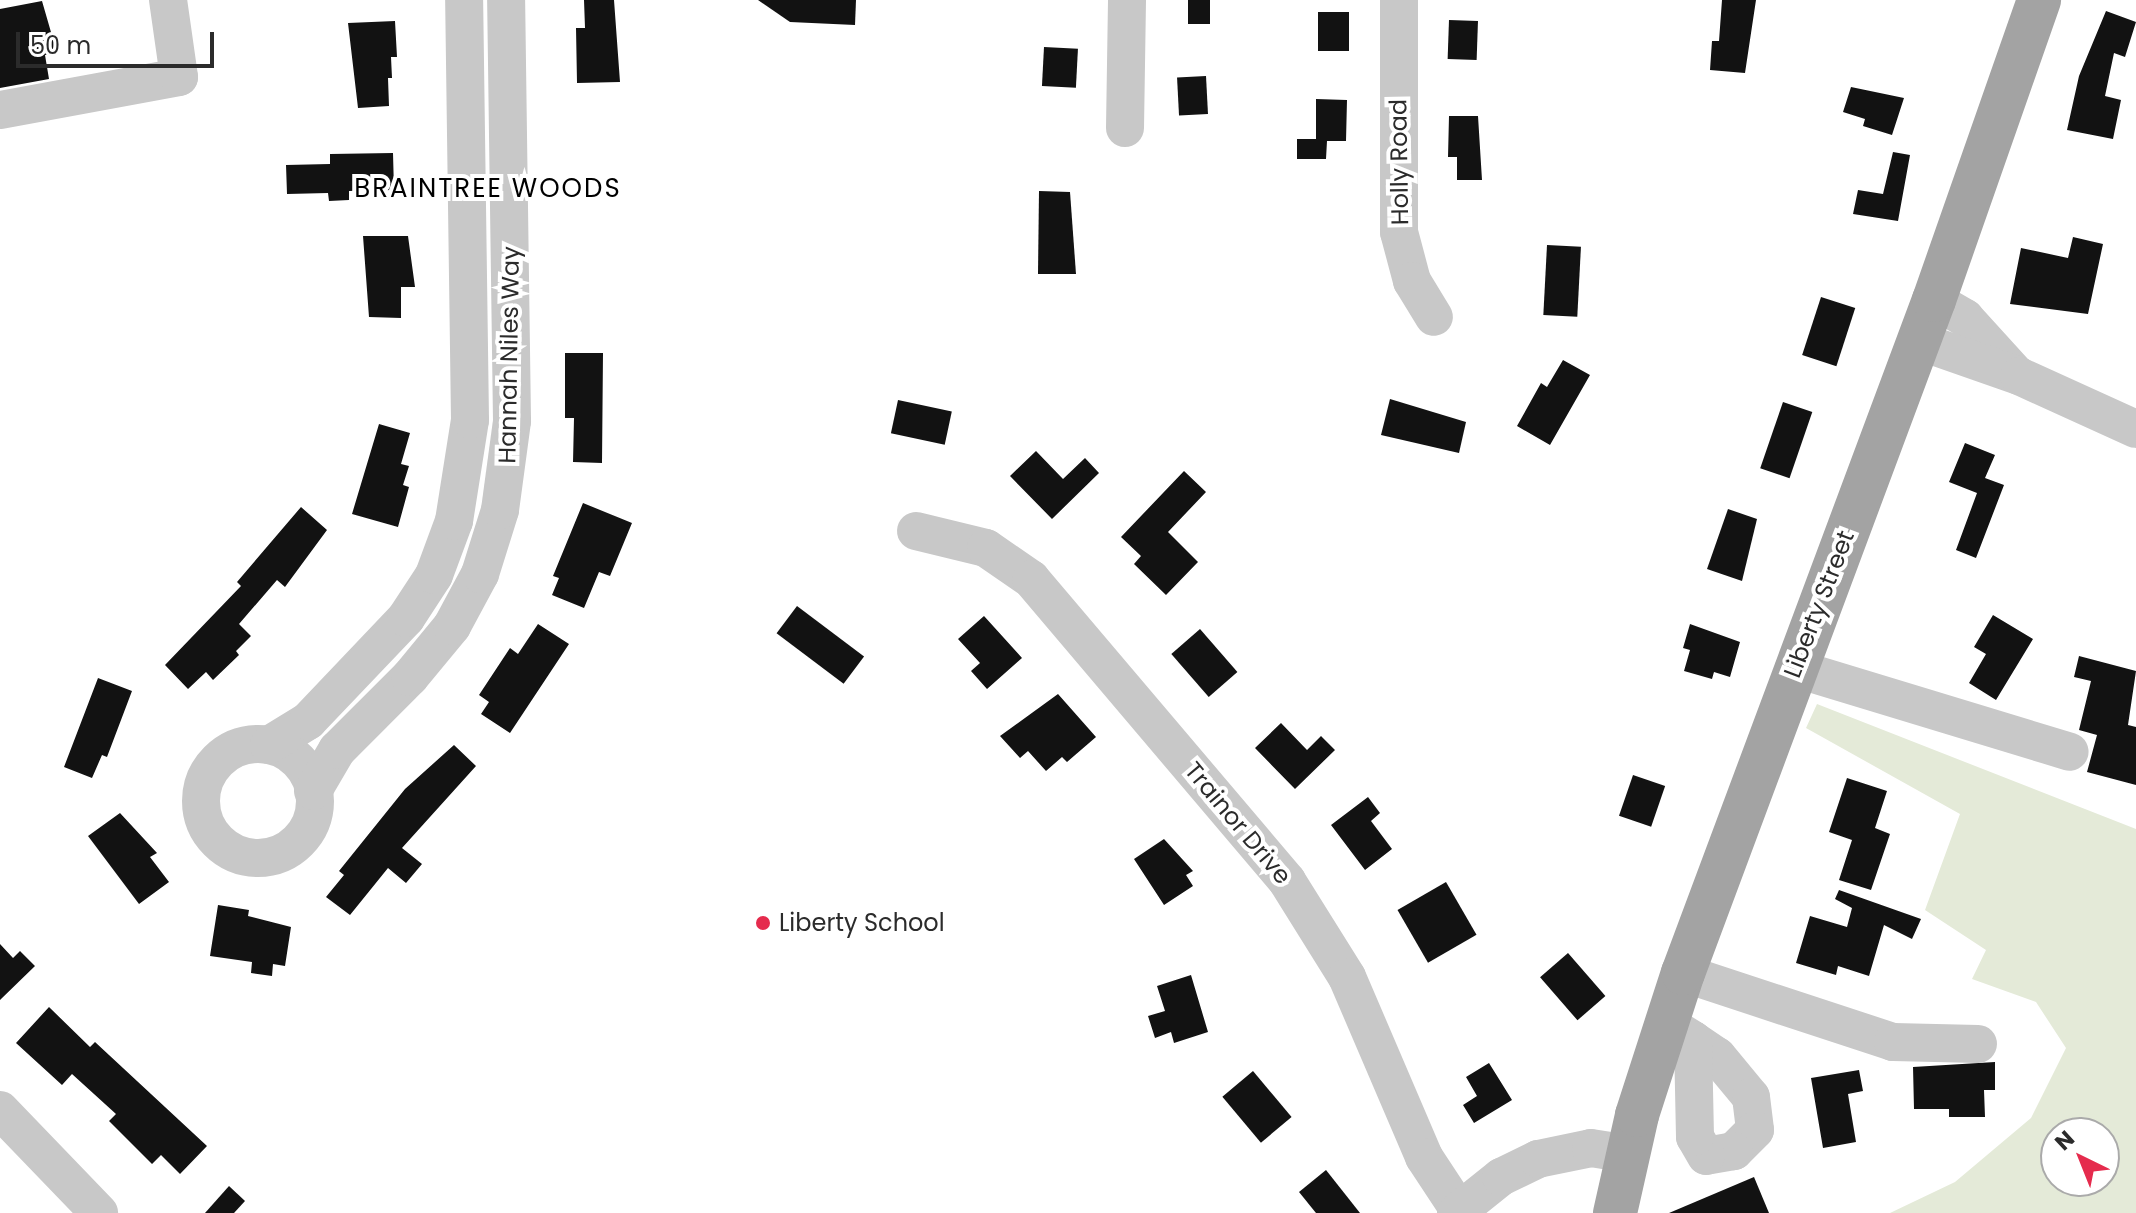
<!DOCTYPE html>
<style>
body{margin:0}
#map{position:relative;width:2136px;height:1213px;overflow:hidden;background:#fff;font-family:Poppins,sans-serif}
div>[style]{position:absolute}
.green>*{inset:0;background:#e4ead8}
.building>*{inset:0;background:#121212;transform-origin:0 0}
.minor>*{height:38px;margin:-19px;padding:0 19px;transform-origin:19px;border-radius:19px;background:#c8c8c8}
.minor>.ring{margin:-19px;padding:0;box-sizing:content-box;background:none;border:38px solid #c8c8c8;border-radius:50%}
.major>*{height:44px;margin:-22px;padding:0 22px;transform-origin:22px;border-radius:22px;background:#a3a3a3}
.dots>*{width:22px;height:22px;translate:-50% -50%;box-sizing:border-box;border:4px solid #fff;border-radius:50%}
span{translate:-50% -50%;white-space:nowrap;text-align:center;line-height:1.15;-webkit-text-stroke:8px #fff;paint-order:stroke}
.street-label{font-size:24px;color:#2b2b2b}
.poi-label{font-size:24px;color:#2b2b2b}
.left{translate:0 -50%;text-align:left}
.neighbourhood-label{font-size:26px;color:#000;letter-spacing:2px}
.north{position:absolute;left:2040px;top:1117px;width:80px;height:80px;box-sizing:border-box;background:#fff;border:2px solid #aaa;border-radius:50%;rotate:317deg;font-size:22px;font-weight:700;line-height:32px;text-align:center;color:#2b2b2b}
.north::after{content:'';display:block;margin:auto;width:28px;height:36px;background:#e52b4d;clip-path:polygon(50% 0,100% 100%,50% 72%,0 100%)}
.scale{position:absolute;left:16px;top:32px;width:198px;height:36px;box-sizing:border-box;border:4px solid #2b2b2b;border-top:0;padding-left:10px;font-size:24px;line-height:28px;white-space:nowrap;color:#2b2b2b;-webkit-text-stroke:6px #fff;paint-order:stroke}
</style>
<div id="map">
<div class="green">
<div style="clip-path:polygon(evenodd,1817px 704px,2136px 829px,2136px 1213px,1890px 1213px,1955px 1182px,2031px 1118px,2066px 1048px,2036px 1002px,1972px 979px,1986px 950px,1925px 910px,1960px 814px,1806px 728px,1817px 704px,2056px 1133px,2104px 1133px,2104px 1181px,2056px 1181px,2056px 1133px)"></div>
</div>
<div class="building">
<div style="clip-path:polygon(584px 0,614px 0,620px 82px,577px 83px,576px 28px,585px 28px)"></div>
<div style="clip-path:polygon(758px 0,856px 0,855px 25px,790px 22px)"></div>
<div style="left:1188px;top:0;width:22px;height:24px"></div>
<div style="clip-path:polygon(1722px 0,1756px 0,1745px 73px,1710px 70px,1712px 41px,1719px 41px)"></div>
<div style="clip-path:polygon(42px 1px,55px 46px,55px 54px,45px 55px,49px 79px,0 88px,0 9px)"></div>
<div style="clip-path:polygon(2106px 11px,2136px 22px,2125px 57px,2114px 53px,2105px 96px,2121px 100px,2113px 139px,2067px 130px,2079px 76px)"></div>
<div style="left:1318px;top:12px;width:31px;height:39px"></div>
<div style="left:1449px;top:20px;width:29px;height:39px;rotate:2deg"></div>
<div style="clip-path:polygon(395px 21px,397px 57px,391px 57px,392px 78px,388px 78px,389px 106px,358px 108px,348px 23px)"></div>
<div style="left:1044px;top:47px;width:34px;height:39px;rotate:3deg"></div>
<div style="left:1206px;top:76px;width:38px;height:29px;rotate:87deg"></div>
<div style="clip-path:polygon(1851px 87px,1904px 98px,1892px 135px,1863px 126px,1865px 119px,1843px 112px)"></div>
<div style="clip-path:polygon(1316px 99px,1347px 100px,1346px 141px,1327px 141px,1326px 159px,1297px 159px,1297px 139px,1316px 139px)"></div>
<div style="clip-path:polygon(1449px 116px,1478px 116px,1482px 180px,1457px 180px,1457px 157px,1448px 157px)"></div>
<div style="clip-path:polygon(1893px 152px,1910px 155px,1898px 221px,1853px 214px,1858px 190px,1883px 194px)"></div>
<div style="clip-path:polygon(393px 153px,394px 190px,349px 191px,349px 200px,329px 201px,328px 193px,287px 194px,286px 165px,330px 164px,330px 154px)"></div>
<div style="clip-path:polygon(1039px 191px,1070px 192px,1076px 274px,1038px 274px)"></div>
<div style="clip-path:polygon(363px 236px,408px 236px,415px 287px,401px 287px,401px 318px,369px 317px)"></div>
<div style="clip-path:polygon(2073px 237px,2103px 244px,2088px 314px,2010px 304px,2021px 248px,2068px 258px)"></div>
<div style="left:1547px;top:245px;width:34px;height:70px;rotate:3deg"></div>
<div style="left:1821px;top:297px;width:36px;height:61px;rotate:18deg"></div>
<div style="clip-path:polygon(565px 353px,603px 353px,602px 463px,573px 462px,574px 418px,565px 418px)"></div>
<div style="clip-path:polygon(1563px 360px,1590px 375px,1550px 445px,1517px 426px,1541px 383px,1547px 387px)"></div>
<div style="clip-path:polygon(1390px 399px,1466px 422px,1459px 453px,1381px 435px)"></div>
<div style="left:898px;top:400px;width:55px;height:34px;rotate:12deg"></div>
<div style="left:1783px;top:402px;width:31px;height:70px;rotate:19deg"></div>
<div style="clip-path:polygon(379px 424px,410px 433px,401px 464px,409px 466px,403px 485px,409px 487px,398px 527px,352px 514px)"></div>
<div style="clip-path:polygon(1965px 443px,1995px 455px,1985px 478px,2004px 485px,1976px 558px,1956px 550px,1977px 493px,1949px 482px)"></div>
<div style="clip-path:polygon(1036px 451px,1063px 479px,1085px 458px,1099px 473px,1052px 519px,1010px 476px)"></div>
<div style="clip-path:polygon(1184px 471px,1206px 492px,1168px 532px,1198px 562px,1166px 595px,1134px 564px,1141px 556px,1121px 537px)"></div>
<div style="clip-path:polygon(583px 503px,632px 523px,610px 576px,599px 572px,584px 608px,552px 595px,559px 578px,553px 576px)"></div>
<div style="clip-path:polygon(301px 507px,327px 530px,285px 587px,277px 580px,239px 624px,251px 636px,236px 651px,239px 655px,213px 680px,206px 672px,188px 689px,165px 665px,241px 586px,237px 582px)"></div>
<div style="clip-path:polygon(1728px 509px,1757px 519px,1742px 581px,1707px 569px)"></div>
<div style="left:797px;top:606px;width:84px;height:34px;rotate:37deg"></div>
<div style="clip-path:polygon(1993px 615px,2033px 639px,1996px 700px,1969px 683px,1986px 654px,1974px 647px)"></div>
<div style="clip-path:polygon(984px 616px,1022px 658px,987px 689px,971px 671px,980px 663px,958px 639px)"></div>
<div style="clip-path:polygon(538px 624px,569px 644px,510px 733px,481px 714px,489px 702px,479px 695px,510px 648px,518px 654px)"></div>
<div style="clip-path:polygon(1690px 624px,1740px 642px,1730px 677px,1714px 672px,1712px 679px,1684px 671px,1690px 650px,1683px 648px)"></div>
<div style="left:1200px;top:629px;width:57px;height:38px;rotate:49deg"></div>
<div style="clip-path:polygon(2079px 656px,2136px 671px,2128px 725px,2136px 727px,2136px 785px,2087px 772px,2097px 735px,2079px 730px,2091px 681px,2074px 677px)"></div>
<div style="clip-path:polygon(98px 678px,132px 691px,107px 757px,102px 755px,92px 778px,64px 767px)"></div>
<div style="clip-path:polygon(1058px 694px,1096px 737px,1067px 762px,1062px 757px,1046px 771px,1028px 751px,1020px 758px,1000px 736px)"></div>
<div style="clip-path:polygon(1281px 723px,1307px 750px,1321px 736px,1335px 750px,1295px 789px,1255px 748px)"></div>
<div style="clip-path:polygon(454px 745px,476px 766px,402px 848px,422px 864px,406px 883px,388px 868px,350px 915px,326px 897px,344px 875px,339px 871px,405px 789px)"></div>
<div style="left:1633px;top:775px;width:34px;height:43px;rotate:19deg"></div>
<div style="clip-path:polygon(1847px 778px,1887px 791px,1875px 828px,1890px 834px,1871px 890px,1839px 880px,1852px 840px,1829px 832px)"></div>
<div style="clip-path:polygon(1368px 797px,1380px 813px,1371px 821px,1392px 849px,1365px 870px,1331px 825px)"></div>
<div style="clip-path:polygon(120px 813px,157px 853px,150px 857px,169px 882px,139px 904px,88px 836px)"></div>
<div style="clip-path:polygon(1164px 839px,1193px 871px,1186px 875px,1193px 886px,1164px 905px,1134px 859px)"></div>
<div style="left:1446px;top:882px;width:61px;height:56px;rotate:60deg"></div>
<div style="clip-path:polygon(1839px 890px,1921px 919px,1912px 939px,1884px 925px,1869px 976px,1838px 966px,1836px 975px,1796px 963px,1810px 916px,1847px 927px,1852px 908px,1835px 899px)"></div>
<div style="clip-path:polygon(218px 905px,249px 910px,248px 916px,291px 927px,285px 966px,273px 964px,272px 976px,251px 973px,252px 962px,210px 956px)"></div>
<div style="clip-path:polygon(0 944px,13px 958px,20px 951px,35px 966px,0 1000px)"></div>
<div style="left:1568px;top:953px;width:57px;height:37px;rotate:49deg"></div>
<div style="clip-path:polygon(1191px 975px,1208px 1032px,1174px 1043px,1171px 1032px,1155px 1038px,1148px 1016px,1165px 1011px,1157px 986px)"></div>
<div style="clip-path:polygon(49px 1007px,90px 1047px,95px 1042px,207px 1146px,180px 1174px,161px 1155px,152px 1164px,109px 1121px,116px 1114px,72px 1074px,62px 1085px,16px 1043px)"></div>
<div style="clip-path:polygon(1995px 1062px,1995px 1090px,1984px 1090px,1985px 1117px,1949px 1117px,1949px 1109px,1914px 1109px,1913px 1067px)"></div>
<div style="clip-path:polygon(1489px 1063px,1512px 1100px,1474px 1123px,1463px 1105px,1477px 1096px,1466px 1077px)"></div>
<div style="clip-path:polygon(1859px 1070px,1863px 1091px,1848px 1094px,1856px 1142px,1823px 1148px,1811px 1078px)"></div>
<div style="left:1253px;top:1071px;width:60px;height:40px;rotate:50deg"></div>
<div style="clip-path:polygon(1326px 1170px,1360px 1213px,1316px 1213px,1299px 1192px)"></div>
<div style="clip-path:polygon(1754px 1177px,1769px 1213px,1669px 1213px)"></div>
<div style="clip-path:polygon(229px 1186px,245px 1201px,234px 1213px,205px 1213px)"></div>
</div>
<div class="minor">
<div style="left:1399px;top:0;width:232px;rotate:90deg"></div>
<div style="left:1399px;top:232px;width:51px;rotate:75.1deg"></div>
<div style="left:1412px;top:281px;width:42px;rotate:58.6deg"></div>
<div style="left:0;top:110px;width:182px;rotate:-10.4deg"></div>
<div style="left:179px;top:77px;width:78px;rotate:-98.1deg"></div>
<div style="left:1125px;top:128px;width:128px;rotate:-89.1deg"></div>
<div style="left:1934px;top:300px;width:36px;rotate:30deg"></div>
<div style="left:1965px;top:318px;width:76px;rotate:47.7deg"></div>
<div style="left:1919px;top:341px;width:106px;rotate:19.3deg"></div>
<div style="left:2019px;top:376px;width:128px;rotate:24.4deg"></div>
<div style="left:916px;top:531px;width:72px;rotate:13.7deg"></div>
<div style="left:986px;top:548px;width:55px;rotate:34.6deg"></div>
<div style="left:1031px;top:579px;width:396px;rotate:49.7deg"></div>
<div style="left:1287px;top:881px;width:113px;rotate:58deg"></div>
<div style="left:1347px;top:977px;width:196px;rotate:66.8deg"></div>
<div style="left:1424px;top:1157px;width:64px;rotate:56.6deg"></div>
<div style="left:1794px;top:668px;width:288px;rotate:16.9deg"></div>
<div class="ring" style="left:201px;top:744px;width:76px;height:76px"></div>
<div style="left:269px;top:745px;width:46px;rotate:-31.6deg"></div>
<div style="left:308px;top:721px;width:142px;rotate:-46.4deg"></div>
<div style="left:406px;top:618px;width:51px;rotate:-56.9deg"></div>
<div style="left:434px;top:575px;width:58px;rotate:-69.7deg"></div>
<div style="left:454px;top:521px;width:102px;rotate:-81deg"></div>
<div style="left:470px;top:420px;width:420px;rotate:-90.8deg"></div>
<div style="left:313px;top:791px;width:48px;rotate:-59.7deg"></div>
<div style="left:337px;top:750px;width:103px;rotate:-45deg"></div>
<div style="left:410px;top:677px;width:66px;rotate:-50.5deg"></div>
<div style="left:452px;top:626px;width:59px;rotate:-61.7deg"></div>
<div style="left:480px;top:574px;width:67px;rotate:-72.6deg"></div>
<div style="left:500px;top:510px;width:90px;rotate:-82.3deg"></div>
<div style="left:512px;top:421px;width:421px;rotate:-90.8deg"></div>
<div style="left:1683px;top:973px;width:221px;rotate:18.2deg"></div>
<div style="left:1893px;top:1042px;width:85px;rotate:1.3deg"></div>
<div style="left:1666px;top:1023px;width:32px;rotate:32deg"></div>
<div style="left:1693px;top:1040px;width:29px;rotate:34deg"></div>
<div style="left:1717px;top:1056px;width:53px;rotate:50.3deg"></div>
<div style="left:1751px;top:1097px;width:33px;rotate:83deg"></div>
<div style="left:1755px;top:1130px;width:30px;rotate:135deg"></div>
<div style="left:1734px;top:1151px;width:28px;rotate:170deg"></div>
<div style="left:1706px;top:1156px;width:22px;rotate:-120deg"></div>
<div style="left:1695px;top:1137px;width:97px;rotate:-91.2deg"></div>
<div style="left:0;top:1110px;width:143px;rotate:46.1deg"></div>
<div style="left:1456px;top:1213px;width:58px;rotate:-38.7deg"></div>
<div style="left:1501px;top:1177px;width:41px;rotate:-25.9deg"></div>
<div style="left:1538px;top:1159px;width:54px;rotate:-11.7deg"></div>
<div style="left:1591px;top:1148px;width:36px;rotate:9deg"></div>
</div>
<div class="major">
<div style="left:1615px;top:1213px;width:100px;rotate:-77.3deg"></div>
<div style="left:1637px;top:1115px;width:149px;rotate:-72.1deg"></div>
<div style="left:1683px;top:973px;width:718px;rotate:-69.55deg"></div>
<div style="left:1934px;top:300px;width:318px;rotate:-70.7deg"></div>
</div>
<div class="dots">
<div style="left:763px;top:923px;background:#e52b4d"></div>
</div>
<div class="street-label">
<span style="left:1399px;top:162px;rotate:-91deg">Holly Road</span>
<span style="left:509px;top:355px;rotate:-89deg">Hannah Niles Way</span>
<span style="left:1819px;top:604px;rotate:-69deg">Liberty Street</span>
<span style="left:1238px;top:823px;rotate:50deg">Trainor Drive</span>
</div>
<div class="poi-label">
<span class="left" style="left:779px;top:923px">Liberty School</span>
</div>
<div class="neighbourhood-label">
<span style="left:488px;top:189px">BRAINTREE WOODS</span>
</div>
<div class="north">N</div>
<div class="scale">50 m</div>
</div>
